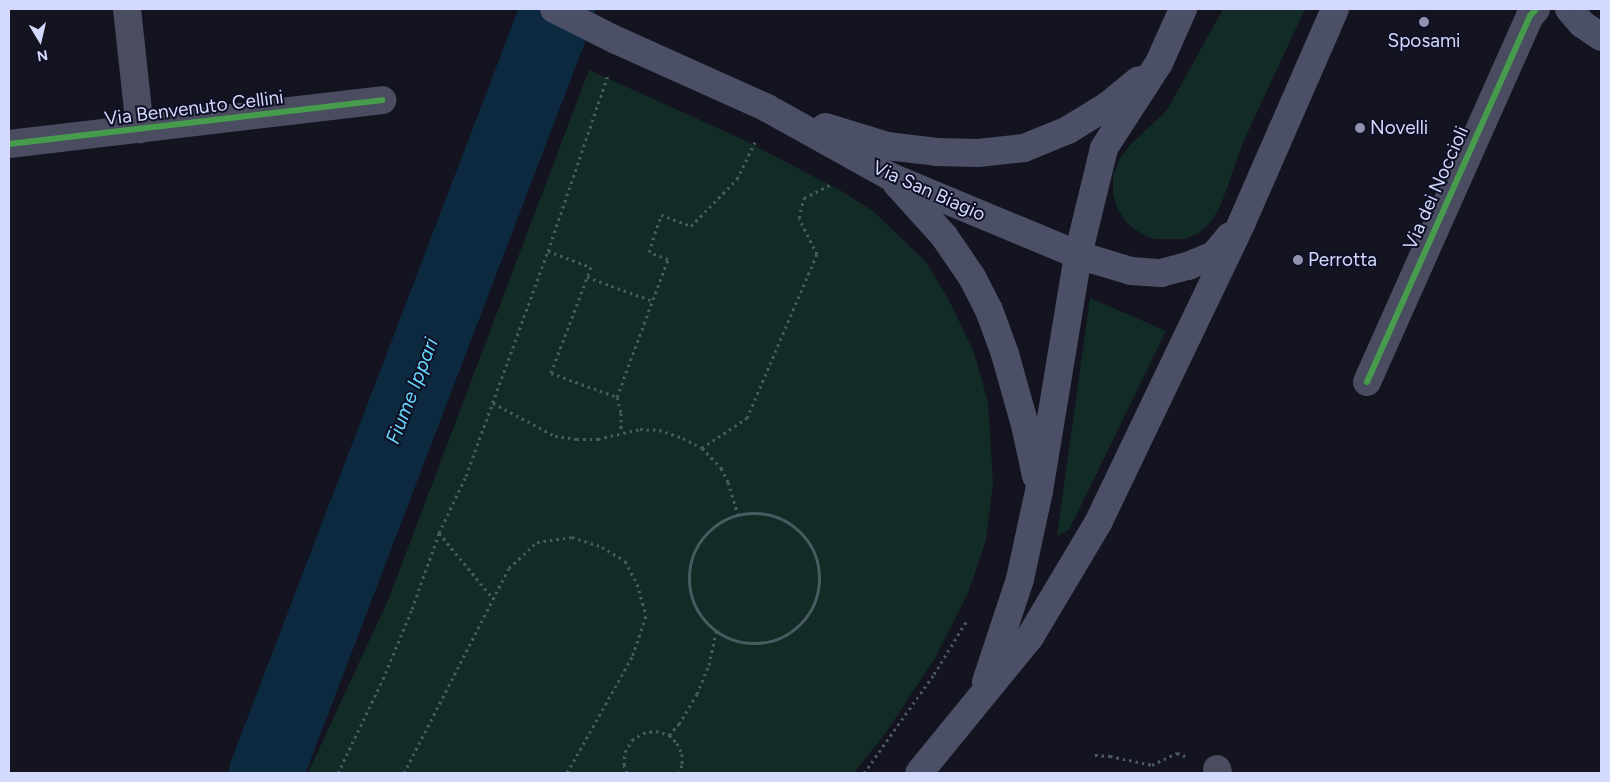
<!DOCTYPE html>
<style>
body{margin:0}
#map{position:relative;width:1610px;height:782px;overflow:hidden;background:#141420;font-family:Figtree,sans-serif}
div>[style]{position:absolute}
.green>*{inset:0;background:#132b27}
.river>*{height:74px;margin:-37px;padding:0 37px;transform-origin:37px;border-radius:37px;background:#0c293f}
.path>*{height:3px;margin-top:-1.5px;transform-origin:0;background:repeating-linear-gradient(90deg,#495b61 0 2.5px,transparent 0 6.5px)}
.path>.ring{margin:-1.5px;padding:0;box-sizing:content-box;background:none;border:3px solid #495b61;border-radius:50%}
.street>*{height:28px;margin:-14px;padding:0 14px;transform-origin:14px;border-radius:14px;background:#4a4d60}
.secondary>*{height:28px;margin:-14px;padding:0 14px;transform-origin:14px;border-radius:14px;background:#4c5066}
.cycleway>*{height:6px;margin:-3px;padding:0 3px;transform-origin:3px;border-radius:3px;background:#469c4c}
.dots>*{width:14px;height:14px;translate:-50% -50%;box-sizing:border-box;border:2px solid #0f1025;border-radius:50%}
span{translate:-50% -50%;white-space:nowrap;text-align:center;line-height:1.15;-webkit-text-stroke:4px #0f1025;paint-order:stroke}
.poi-label{font-size:19px;color:#d4d9fe}
.left{translate:0 -50%;text-align:left}
.street-label{font-size:19px;color:#d4d9fe}
.water-label{font-size:20px;color:#66d6fb;font-style:italic}
.frame{position:absolute;inset:0;border:10px solid #d4d9fe;pointer-events:none}
.north{position:absolute;left:15px;top:15px;width:50px;height:50px;-webkit-text-stroke:4px #0f1025;paint-order:stroke;rotate:171deg;font-size:14px;font-weight:700;line-height:20px;text-align:center;color:#d4d9fe}
.north::after{content:'';display:block;margin:auto;width:18px;height:22px;background:#d4d9fe;clip-path:polygon(50% 0,100% 100%,50% 72%,0 100%)}
</style>
<div id="map">
<div class="green">
<div style="clip-path:polygon(1223px 9px,1305px 9px,1244px 140px,1220px 207px,1210px 223px,1199px 233px,1184px 239px,1153px 239px,1140px 233px,1127px 223px,1118px 210px,1113px 193px,1113px 176px,1119px 160px,1129px 146px,1167px 110px)"></div>
<div style="clip-path:polygon(589px 70px,744px 140px,843px 192px,873px 211px,926px 262px,951px 304px,974px 353px,988px 402px,993px 483px,986px 540px,968px 593px,935px 658px,885px 734px,854px 773px,308px 773px,389px 598px)"></div>
<div style="clip-path:polygon(1090px 298px,1166px 331px,1069px 530px,1057px 536px)"></div>
</div>
<div class="river">
<div style="left:266px;top:773px;width:818px;rotate:-69.08deg"></div>
</div>
<div class="path">
<div style="left:548px;top:251px;width:46px;rotate:20.4deg"></div>
<div style="left:591px;top:267px;width:113px;rotate:110.7deg"></div>
<div style="left:551px;top:373px;width:70px;rotate:20deg"></div>
<div style="left:617px;top:397px;width:147px;rotate:-69.7deg"></div>
<div style="left:668px;top:259px;width:20px;rotate:-160deg"></div>
<div style="left:649px;top:252px;width:39px;rotate:-72deg"></div>
<div style="left:661px;top:215px;width:32px;rotate:20deg"></div>
<div style="left:691px;top:226px;width:66px;rotate:-45.6deg"></div>
<div style="left:737px;top:179px;width:41px;rotate:-64.1deg"></div>
<div style="left:587px;top:277px;width:70px;rotate:20deg"></div>
<div style="left:617px;top:397px;width:16px;rotate:76deg"></div>
<div style="left:621px;top:413px;width:19px;rotate:90deg"></div>
<div style="left:493px;top:403px;width:70px;rotate:28deg"></div>
<div style="left:555px;top:436px;width:22px;rotate:8deg"></div>
<div style="left:577px;top:439px;width:21px"></div>
<div style="left:598px;top:439px;width:43px;rotate:-13.4deg"></div>
<div style="left:640px;top:429px;width:19px;rotate:3deg"></div>
<div style="left:659px;top:430px;width:25px;rotate:18deg"></div>
<div style="left:683px;top:438px;width:21px;rotate:28deg"></div>
<div style="left:702px;top:448px;width:28px;rotate:46deg"></div>
<div style="left:721px;top:468px;width:16px;rotate:63deg"></div>
<div style="left:728px;top:482px;width:34px;rotate:73deg"></div>
<div style="left:702px;top:448px;width:54px;rotate:-33.7deg"></div>
<div style="left:747px;top:418px;width:178px;rotate:-66.9deg"></div>
<div style="left:817px;top:254px;width:40px;rotate:-116.6deg"></div>
<div style="left:799px;top:218px;width:21px;rotate:-76deg"></div>
<div style="left:804px;top:198px;width:29px;rotate:-27deg"></div>
<div class="ring" style="left:689px;top:513px;width:127px;height:127px"></div>
<div style="left:439px;top:533px;width:83px;rotate:50.4deg"></div>
<div style="left:669px;top:735px;width:15px;rotate:-48deg"></div>
<div style="left:679px;top:724px;width:35px;rotate:-59deg"></div>
<div style="left:697px;top:694px;width:31px;rotate:-68deg"></div>
<div style="left:709px;top:665px;width:34px;rotate:-78deg"></div>
<div style="left:1095px;top:755px;width:15px;rotate:4deg"></div>
<div style="left:1110px;top:756px;width:43px;rotate:12.1deg"></div>
<div style="left:1152px;top:765px;width:28px;rotate:-26deg"></div>
<div style="left:1177px;top:753px;width:9px;rotate:21deg"></div>
<div style="left:338px;top:773px;width:104px;rotate:-64.4deg"></div>
<div style="left:383px;top:679px;width:76px;rotate:-67.5deg"></div>
<div style="left:412px;top:609px;width:81px;rotate:-70.4deg"></div>
<div style="left:439px;top:533px;width:63px;rotate:-64.7deg"></div>
<div style="left:466px;top:476px;width:239px;rotate:-70deg"></div>
<div style="left:548px;top:251px;width:186px;rotate:-71.2deg"></div>
<div style="left:404px;top:773px;width:230px;rotate:-62.9deg"></div>
<div style="left:509px;top:568px;width:38px;rotate:-43deg"></div>
<div style="left:537px;top:542px;width:35px;rotate:-8deg"></div>
<div style="left:572px;top:537px;width:32px;rotate:18deg"></div>
<div style="left:602px;top:547px;width:27px;rotate:31deg"></div>
<div style="left:625px;top:561px;width:26px;rotate:62deg"></div>
<div style="left:637px;top:584px;width:33px;rotate:74deg"></div>
<div style="left:646px;top:616px;width:43px;rotate:108.9deg"></div>
<div style="left:632px;top:657px;width:133px;rotate:119.3deg"></div>
<div style="left:627px;top:773px;width:9px;rotate:-111deg"></div>
<div style="left:624px;top:765px;width:13px;rotate:-86deg"></div>
<div style="left:625px;top:752px;width:14px;rotate:-60deg"></div>
<div style="left:632px;top:740px;width:13px;rotate:-32deg"></div>
<div style="left:643px;top:733px;width:13px;rotate:-9deg"></div>
<div style="left:656px;top:731px;width:14px;rotate:17deg"></div>
<div style="left:669px;top:735px;width:11px;rotate:45deg"></div>
<div style="left:677px;top:743px;width:12px;rotate:66deg"></div>
<div style="left:682px;top:754px;width:11px;rotate:90deg"></div>
<div style="left:682px;top:765px;width:9px;rotate:111deg"></div>
<div style="left:864px;top:773px;width:121px;rotate:-54.7deg"></div>
<div style="left:934px;top:674px;width:61px;rotate:-58.4deg"></div>
</div>
<div class="street">
<div style="left:127px;top:9px;width:121px;rotate:83.8deg"></div>
<div style="left:9px;top:144px;width:376px;rotate:-6.7deg"></div>
<div style="left:1367px;top:382px;width:401px;rotate:-66deg"></div>
<div style="left:1530px;top:16px;width:9px;rotate:-49deg"></div>
<div style="left:1217px;top:769px;width:4px;rotate:76deg"></div>
</div>
<div class="secondary">
<div style="left:554px;top:9px;width:69px;rotate:26.6deg"></div>
<div style="left:616px;top:40px;width:166px;rotate:24.2deg"></div>
<div style="left:767px;top:108px;width:142px;rotate:29.1deg"></div>
<div style="left:891px;top:177px;width:203px;rotate:22.6deg"></div>
<div style="left:1078px;top:255px;width:55px;rotate:16.8deg"></div>
<div style="left:1131px;top:271px;width:30px;rotate:4deg"></div>
<div style="left:1161px;top:273px;width:28px;rotate:-15deg"></div>
<div style="left:1188px;top:266px;width:28px;rotate:-23deg"></div>
<div style="left:1214px;top:255px;width:25px;rotate:-50deg"></div>
<div style="left:1569px;top:9px;width:20px;rotate:49deg"></div>
<div style="left:1582px;top:24px;width:23px;rotate:34deg"></div>
<div style="left:825px;top:127px;width:65px;rotate:17deg"></div>
<div style="left:887px;top:146px;width:50px;rotate:6.8deg"></div>
<div style="left:937px;top:152px;width:41px;rotate:1.4deg"></div>
<div style="left:978px;top:153px;width:46px;rotate:-6.2deg"></div>
<div style="left:1024px;top:148px;width:48px;rotate:-22.2deg"></div>
<div style="left:1068px;top:130px;width:46px;rotate:-31.6deg"></div>
<div style="left:1107px;top:106px;width:41px;rotate:-39.1deg"></div>
<div style="left:897px;top:184px;width:70px;rotate:47.9deg"></div>
<div style="left:944px;top:236px;width:50px;rotate:55.7deg"></div>
<div style="left:972px;top:277px;width:37px;rotate:63deg"></div>
<div style="left:989px;top:310px;width:47px;rotate:70deg"></div>
<div style="left:1005px;top:354px;width:74px;rotate:74.3deg"></div>
<div style="left:1025px;top:425px;width:52px;rotate:77.8deg"></div>
<div style="left:986px;top:682px;width:108px;rotate:-71.7deg"></div>
<div style="left:1020px;top:579px;width:90px;rotate:-77.8deg"></div>
<div style="left:1039px;top:491px;width:239px;rotate:-80.6deg"></div>
<div style="left:1078px;top:255px;width:110px;rotate:-76.3deg"></div>
<div style="left:1104px;top:148px;width:101px;rotate:-57.1deg"></div>
<div style="left:1159px;top:63px;width:59px;rotate:-66deg"></div>
<div style="left:919px;top:773px;width:176px;rotate:-50.8deg"></div>
<div style="left:1030px;top:637px;width:133px;rotate:-59.2deg"></div>
<div style="left:1098px;top:523px;width:334px;rotate:-64.4deg"></div>
<div style="left:1242px;top:222px;width:232px;rotate:-66.4deg"></div>
</div>
<div class="cycleway">
<div style="left:9px;top:144px;width:376px;rotate:-6.7deg"></div>
<div style="left:1367px;top:382px;width:401px;rotate:-66deg"></div>
<div style="left:1530px;top:16px;width:9px;rotate:-49deg"></div>
</div>
<div class="dots">
<div style="left:1424px;top:22px;background:#9194b0"></div>
<div style="left:1360px;top:128px;background:#9194b0"></div>
<div style="left:1298px;top:260px;background:#9194b0"></div>
</div>
<div class="poi-label">
<span style="left:1424px;top:41px">Sposami</span>
<span class="left" style="left:1370px;top:128px">Novelli</span>
<span class="left" style="left:1308px;top:260px">Perrotta</span>
</div>
<div class="street-label">
<span style="left:194px;top:108px;rotate:-7deg">Via Benvenuto Cellini</span>
<span style="left:1436px;top:188px;rotate:-66deg">Via dei Noccioli</span>
<span style="left:929px;top:191px;rotate:24deg">Via San Biagio</span>
</div>
<div class="water-label">
<span style="left:412px;top:391px;rotate:-69deg">Fiume Ippari</span>
</div>
<div class="frame"></div>
<div class="north">N</div>
</div>
